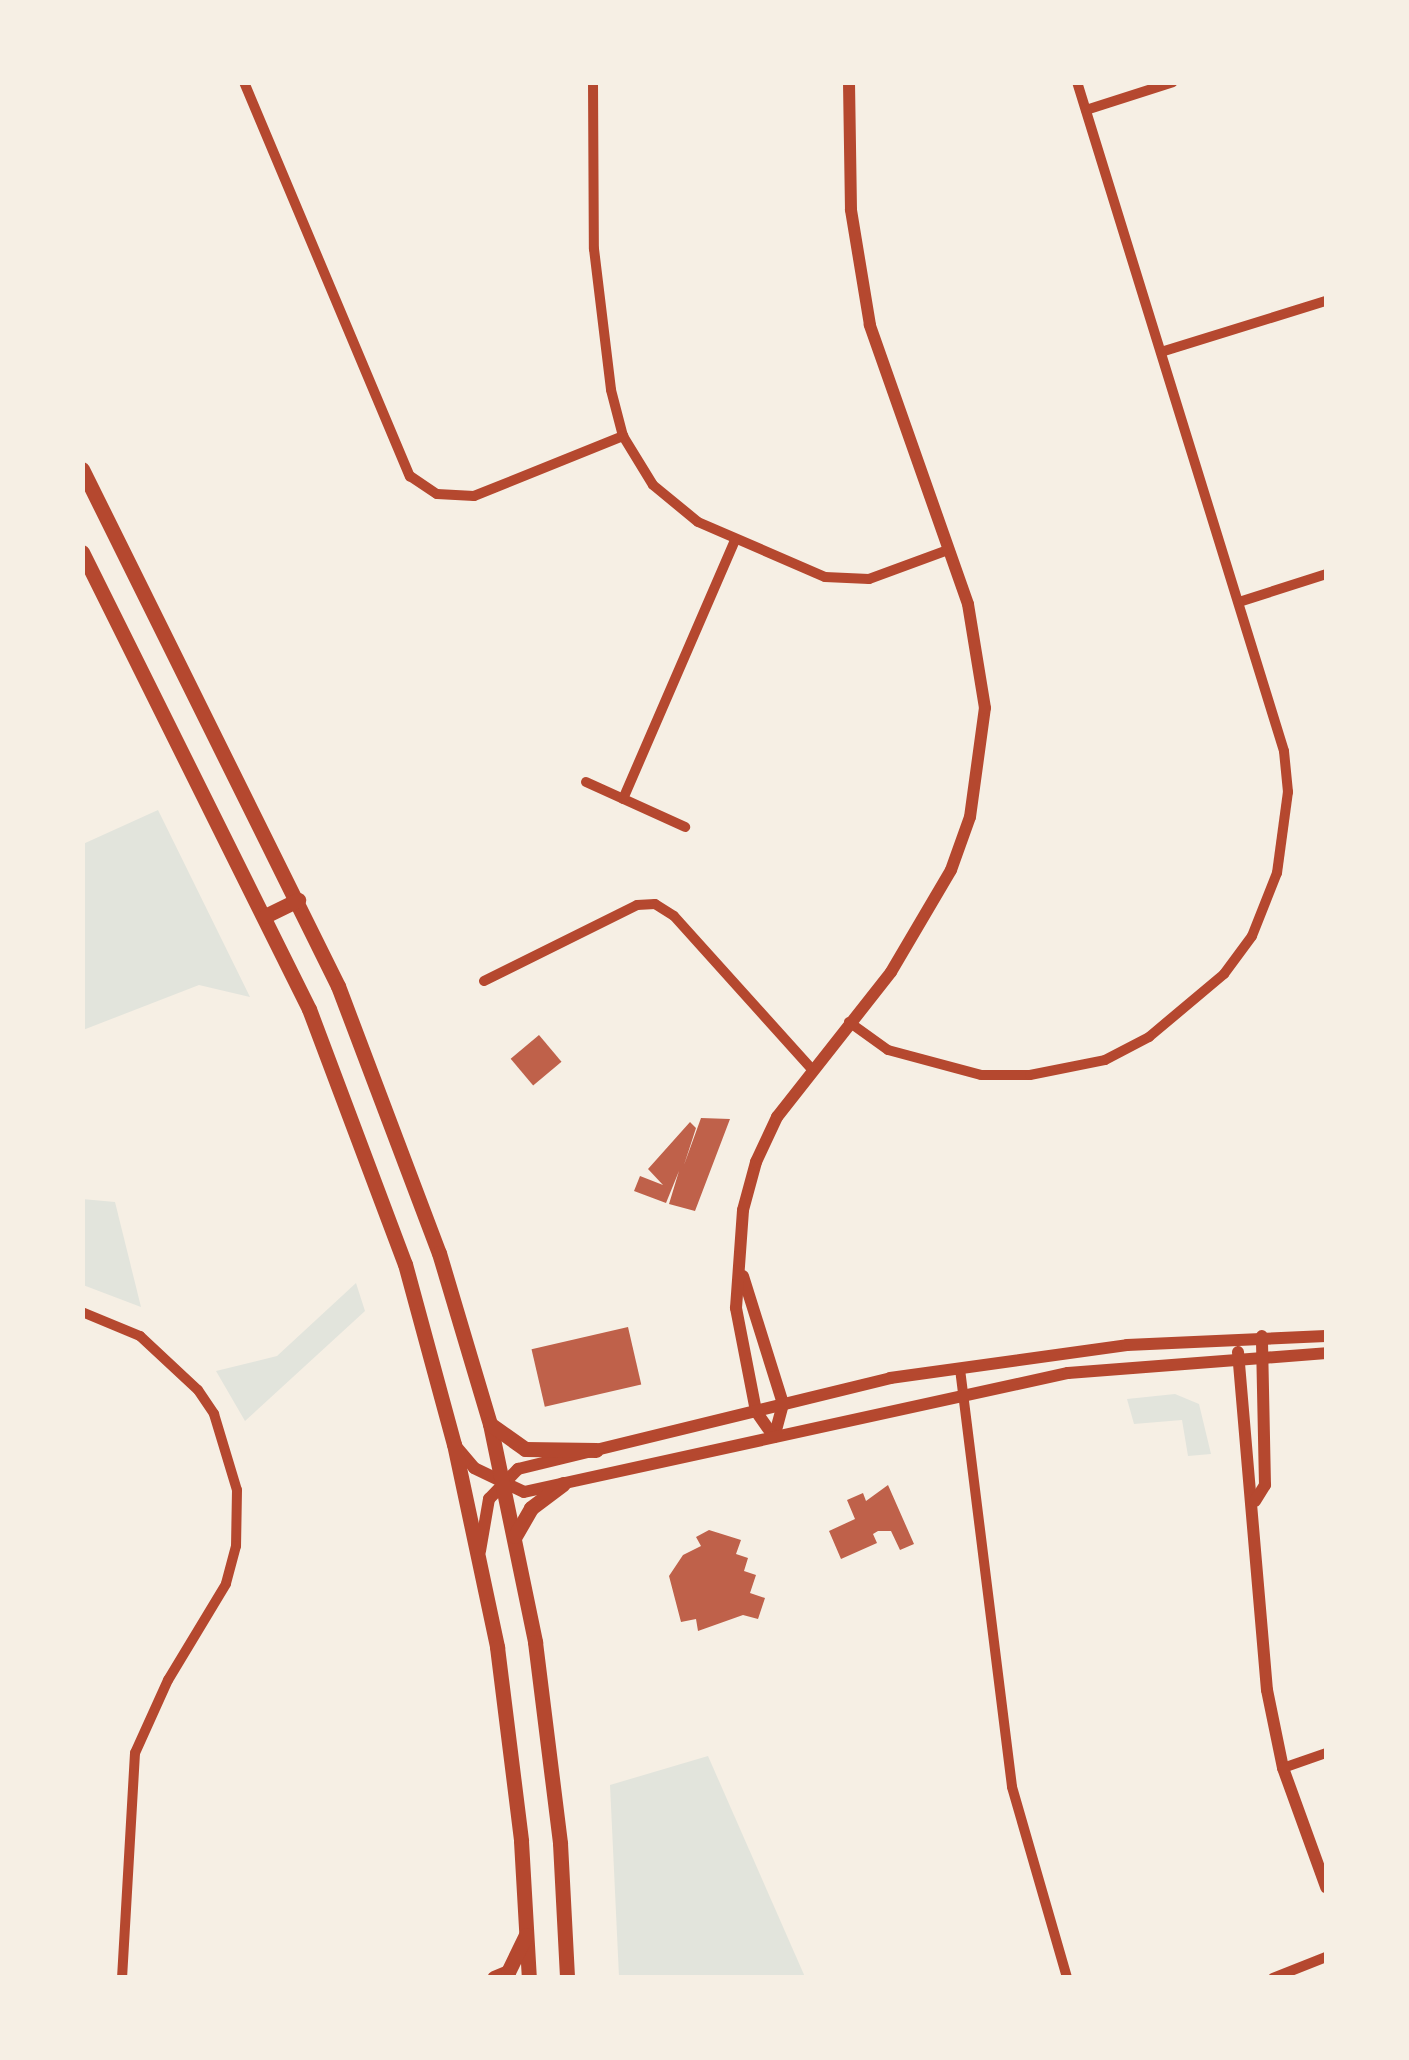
<!DOCTYPE html>
<style>
body{margin:0}
#map{position:relative;width:1409px;height:2060px;overflow:hidden;background:#f6efe4;font-family:Ubuntu,sans-serif}
div>[style]{position:absolute}
.green>*{inset:0;background:#e2e4dc}
.building>*{inset:0;background:#bf614a;transform-origin:0 0}
.minor>*{height:10px;margin:-5px;padding:0 5px;transform-origin:5px;border-radius:5px;background:#b5482f}
.tertiary>*{height:12px;margin:-6px;padding:0 6px;transform-origin:6px;border-radius:6px;background:#b5482f}
.primary>*{height:15px;margin:-7.5px;padding:0 7.5px;transform-origin:7.5px;border-radius:7.5px;background:#b5482f}
span{translate:-50% -50%;white-space:nowrap;text-align:center;line-height:1.15;-webkit-text-stroke:8px #f6efe4;paint-order:stroke}
.frame{position:absolute;inset:0;border:85px solid #f6efe4;pointer-events:none}
</style>
<div id="map">
<div class="green">
<div style="clip-path:polygon(158px 810px,250px 997px,199px 985px,83px 1030px,83px 844px)"></div>
<div style="clip-path:polygon(82px 1199px,115px 1202px,141px 1307px,83px 1285px)"></div>
<div style="clip-path:polygon(356px 1283px,365px 1311px,245px 1421px,216px 1371px,277px 1356px)"></div>
<div style="clip-path:polygon(1175px 1394px,1199px 1404px,1211px 1454px,1188px 1456px,1182px 1420px,1134px 1424px,1127px 1399px)"></div>
<div style="clip-path:polygon(708px 1756px,805px 1977px,619px 1977px,610px 1785px)"></div>
</div>
<div class="building">
<div style="left:539px;top:1035px;width:35px;height:37px;rotate:50deg"></div>
<div style="clip-path:polygon(701px 1118px,730px 1119px,695px 1211px,669px 1204px,679px 1171px,666px 1203px,634px 1191px,640px 1176px,663px 1185px,648px 1169px,690px 1122px,696px 1128px,684px 1165px)"></div>
<div style="left:628px;top:1327px;width:59px;height:99px;rotate:77deg"></div>
<div style="clip-path:polygon(888px 1485px,914px 1544px,900px 1550px,891px 1531px,878px 1531px,873px 1534px,877px 1543px,841px 1559px,829px 1531px,855px 1519px,847px 1500px,863px 1493px,866px 1501px)"></div>
<div style="clip-path:polygon(709px 1530px,741px 1540px,736px 1554px,748px 1558px,744px 1571px,756px 1575px,750px 1593px,765px 1598px,758px 1619px,743px 1615px,698px 1631px,696px 1619px,681px 1622px,669px 1576px,683px 1555px,701px 1546px,696px 1537px)"></div>
</div>
<div class="minor">
<div style="left:244px;top:82px;width:428px;rotate:67.2deg"></div>
<div style="left:410px;top:476px;width:32px;rotate:34deg"></div>
<div style="left:437px;top:494px;width:37px;rotate:3deg"></div>
<div style="left:474px;top:496px;width:161px;rotate:-21.9deg"></div>
<div style="left:593px;top:82px;width:167px;rotate:89.7deg"></div>
<div style="left:594px;top:249px;width:142px;rotate:83.1deg"></div>
<div style="left:611px;top:390px;width:48px;rotate:75.4deg"></div>
<div style="left:623px;top:436px;width:57px;rotate:58.5deg"></div>
<div style="left:653px;top:485px;width:58px;rotate:39.4deg"></div>
<div style="left:698px;top:522px;width:138px;rotate:23.4deg"></div>
<div style="left:825px;top:577px;width:44px;rotate:2.6deg"></div>
<div style="left:869px;top:579px;width:84px;rotate:-20.2deg"></div>
<div style="left:1086px;top:110px;width:91px;rotate:-17.8deg"></div>
<div style="left:1161px;top:352px;width:173px;rotate:-17.2deg"></div>
<div style="left:1239px;top:602px;width:91px;rotate:-17.8deg"></div>
<div style="left:586px;top:782px;width:109px;rotate:24.4deg"></div>
<div style="left:623px;top:799px;width:282px;rotate:-66.6deg"></div>
<div style="left:484px;top:981px;width:171px;rotate:-26.4deg"></div>
<div style="left:637px;top:905px;width:18px;rotate:-3deg"></div>
<div style="left:655px;top:904px;width:22px;rotate:32deg"></div>
<div style="left:674px;top:916px;width:205px;rotate:48deg"></div>
<div style="left:849px;top:1022px;width:48px;rotate:35.7deg"></div>
<div style="left:888px;top:1050px;width:96px;rotate:15deg"></div>
<div style="left:981px;top:1075px;width:49px"></div>
<div style="left:1030px;top:1075px;width:76px;rotate:-11.3deg"></div>
<div style="left:1105px;top:1060px;width:50px;rotate:-27.6deg"></div>
<div style="left:1149px;top:1037px;width:98px;rotate:-40deg"></div>
<div style="left:1224px;top:974px;width:47px;rotate:-53.6deg"></div>
<div style="left:1252px;top:936px;width:68px;rotate:-68.4deg"></div>
<div style="left:1277px;top:873px;width:82px;rotate:-82.3deg"></div>
<div style="left:1288px;top:792px;width:41px;rotate:-95.6deg"></div>
<div style="left:1284px;top:751px;width:700px;rotate:-107.19deg"></div>
<div style="left:82px;top:1312px;width:63px;rotate:22.5deg"></div>
<div style="left:140px;top:1336px;width:79px;rotate:43deg"></div>
<div style="left:198px;top:1390px;width:29px;rotate:56deg"></div>
<div style="left:214px;top:1414px;width:79px;rotate:73.2deg"></div>
<div style="left:237px;top:1490px;width:56px;rotate:91deg"></div>
<div style="left:236px;top:1546px;width:39px;rotate:105deg"></div>
<div style="left:226px;top:1584px;width:112px;rotate:121.1deg"></div>
<div style="left:168px;top:1680px;width:80px;rotate:114.3deg"></div>
<div style="left:135px;top:1753px;width:225px;rotate:93.3deg"></div>
<div style="left:960px;top:1369px;width:421px;rotate:82.9deg"></div>
<div style="left:1012px;top:1787px;width:199px;rotate:73.9deg"></div>
<div style="left:1283px;top:1768px;width:46px;rotate:-19.2deg"></div>
<div style="left:1273px;top:1978px;width:57px;rotate:-21.6deg"></div>
</div>
<div class="tertiary">
<div style="left:743px;top:1276px;width:134px;rotate:72.6deg"></div>
<div style="left:783px;top:1404px;width:34px;rotate:105deg"></div>
<div style="left:1238px;top:1352px;width:339px;rotate:85.1deg"></div>
<div style="left:1267px;top:1690px;width:80px;rotate:78.4deg"></div>
<div style="left:1283px;top:1768px;width:127px;rotate:70.1deg"></div>
<div style="left:774px;top:1437px;width:32px;rotate:-125deg"></div>
<div style="left:756px;top:1411px;width:105px;rotate:-101deg"></div>
<div style="left:736px;top:1308px;width:98px;rotate:-85.9deg"></div>
<div style="left:743px;top:1210px;width:50px;rotate:-74.8deg"></div>
<div style="left:756px;top:1162px;width:50px;rotate:-65deg"></div>
<div style="left:777px;top:1117px;width:184px;rotate:-51.8deg"></div>
<div style="left:891px;top:972px;width:118px;rotate:-59.5deg"></div>
<div style="left:951px;top:870px;width:56px;rotate:-70.3deg"></div>
<div style="left:970px;top:817px;width:110px;rotate:-82.2deg"></div>
<div style="left:985px;top:708px;width:105px;rotate:-99.3deg"></div>
<div style="left:968px;top:604px;width:296px;rotate:-109.4deg"></div>
<div style="left:870px;top:325px;width:117px;rotate:-99.4deg"></div>
<div style="left:851px;top:210px;width:128px;rotate:-90.9deg"></div>
<div style="left:455px;top:1445px;width:30px;rotate:50deg"></div>
<div style="left:474px;top:1468px;width:55px;rotate:25.6deg"></div>
<div style="left:524px;top:1492px;width:557px;rotate:-12.34deg"></div>
<div style="left:1068px;top:1373px;width:259px;rotate:-4.4deg"></div>
<div style="left:1255px;top:1501px;width:19px;rotate:-58deg"></div>
<div style="left:1265px;top:1485px;width:149px;rotate:-91.2deg"></div>
<div style="left:480px;top:1551px;width:53px;rotate:-80.2deg"></div>
<div style="left:489px;top:1499px;width:42px;rotate:-46deg"></div>
<div style="left:518px;top:1469px;width:383px;rotate:-13.7deg"></div>
<div style="left:890px;top:1378px;width:239px;rotate:-7.9deg"></div>
<div style="left:1127px;top:1345px;width:199px;rotate:-2.6deg"></div>
</div>
<div class="primary">
<div style="left:82px;top:469px;width:577px;rotate:63.66deg"></div>
<div style="left:338px;top:986px;width:285px;rotate:69.3deg"></div>
<div style="left:439px;top:1253px;width:178px;rotate:73.4deg"></div>
<div style="left:490px;top:1424px;width:223px;rotate:78.3deg"></div>
<div style="left:535px;top:1642px;width:203px;rotate:82.9deg"></div>
<div style="left:560px;top:1843px;width:135px;rotate:87deg"></div>
<div style="left:82px;top:552px;width:510px;rotate:63.59deg"></div>
<div style="left:309px;top:1009px;width:272px;rotate:69.4deg"></div>
<div style="left:405px;top:1264px;width:187px;rotate:74.8deg"></div>
<div style="left:454px;top:1444px;width:208px;rotate:78deg"></div>
<div style="left:497px;top:1647px;width:195px;rotate:82.9deg"></div>
<div style="left:521px;top:1841px;width:137px;rotate:86.7deg"></div>
<div style="left:265px;top:916px;width:37px;rotate:-26deg"></div>
<div style="left:490px;top:1424px;width:43px;rotate:35.5deg"></div>
<div style="left:525px;top:1449px;width:71px;rotate:0.8deg"></div>
<div style="left:515px;top:1536px;width:32px;rotate:-60deg"></div>
<div style="left:531px;top:1508px;width:40px;rotate:-37deg"></div>
<div style="left:494px;top:1978px;width:15px;rotate:-23deg"></div>
<div style="left:508px;top:1972px;width:41px;rotate:-64.1deg"></div>
</div>
<div class="frame"></div>
</div>
